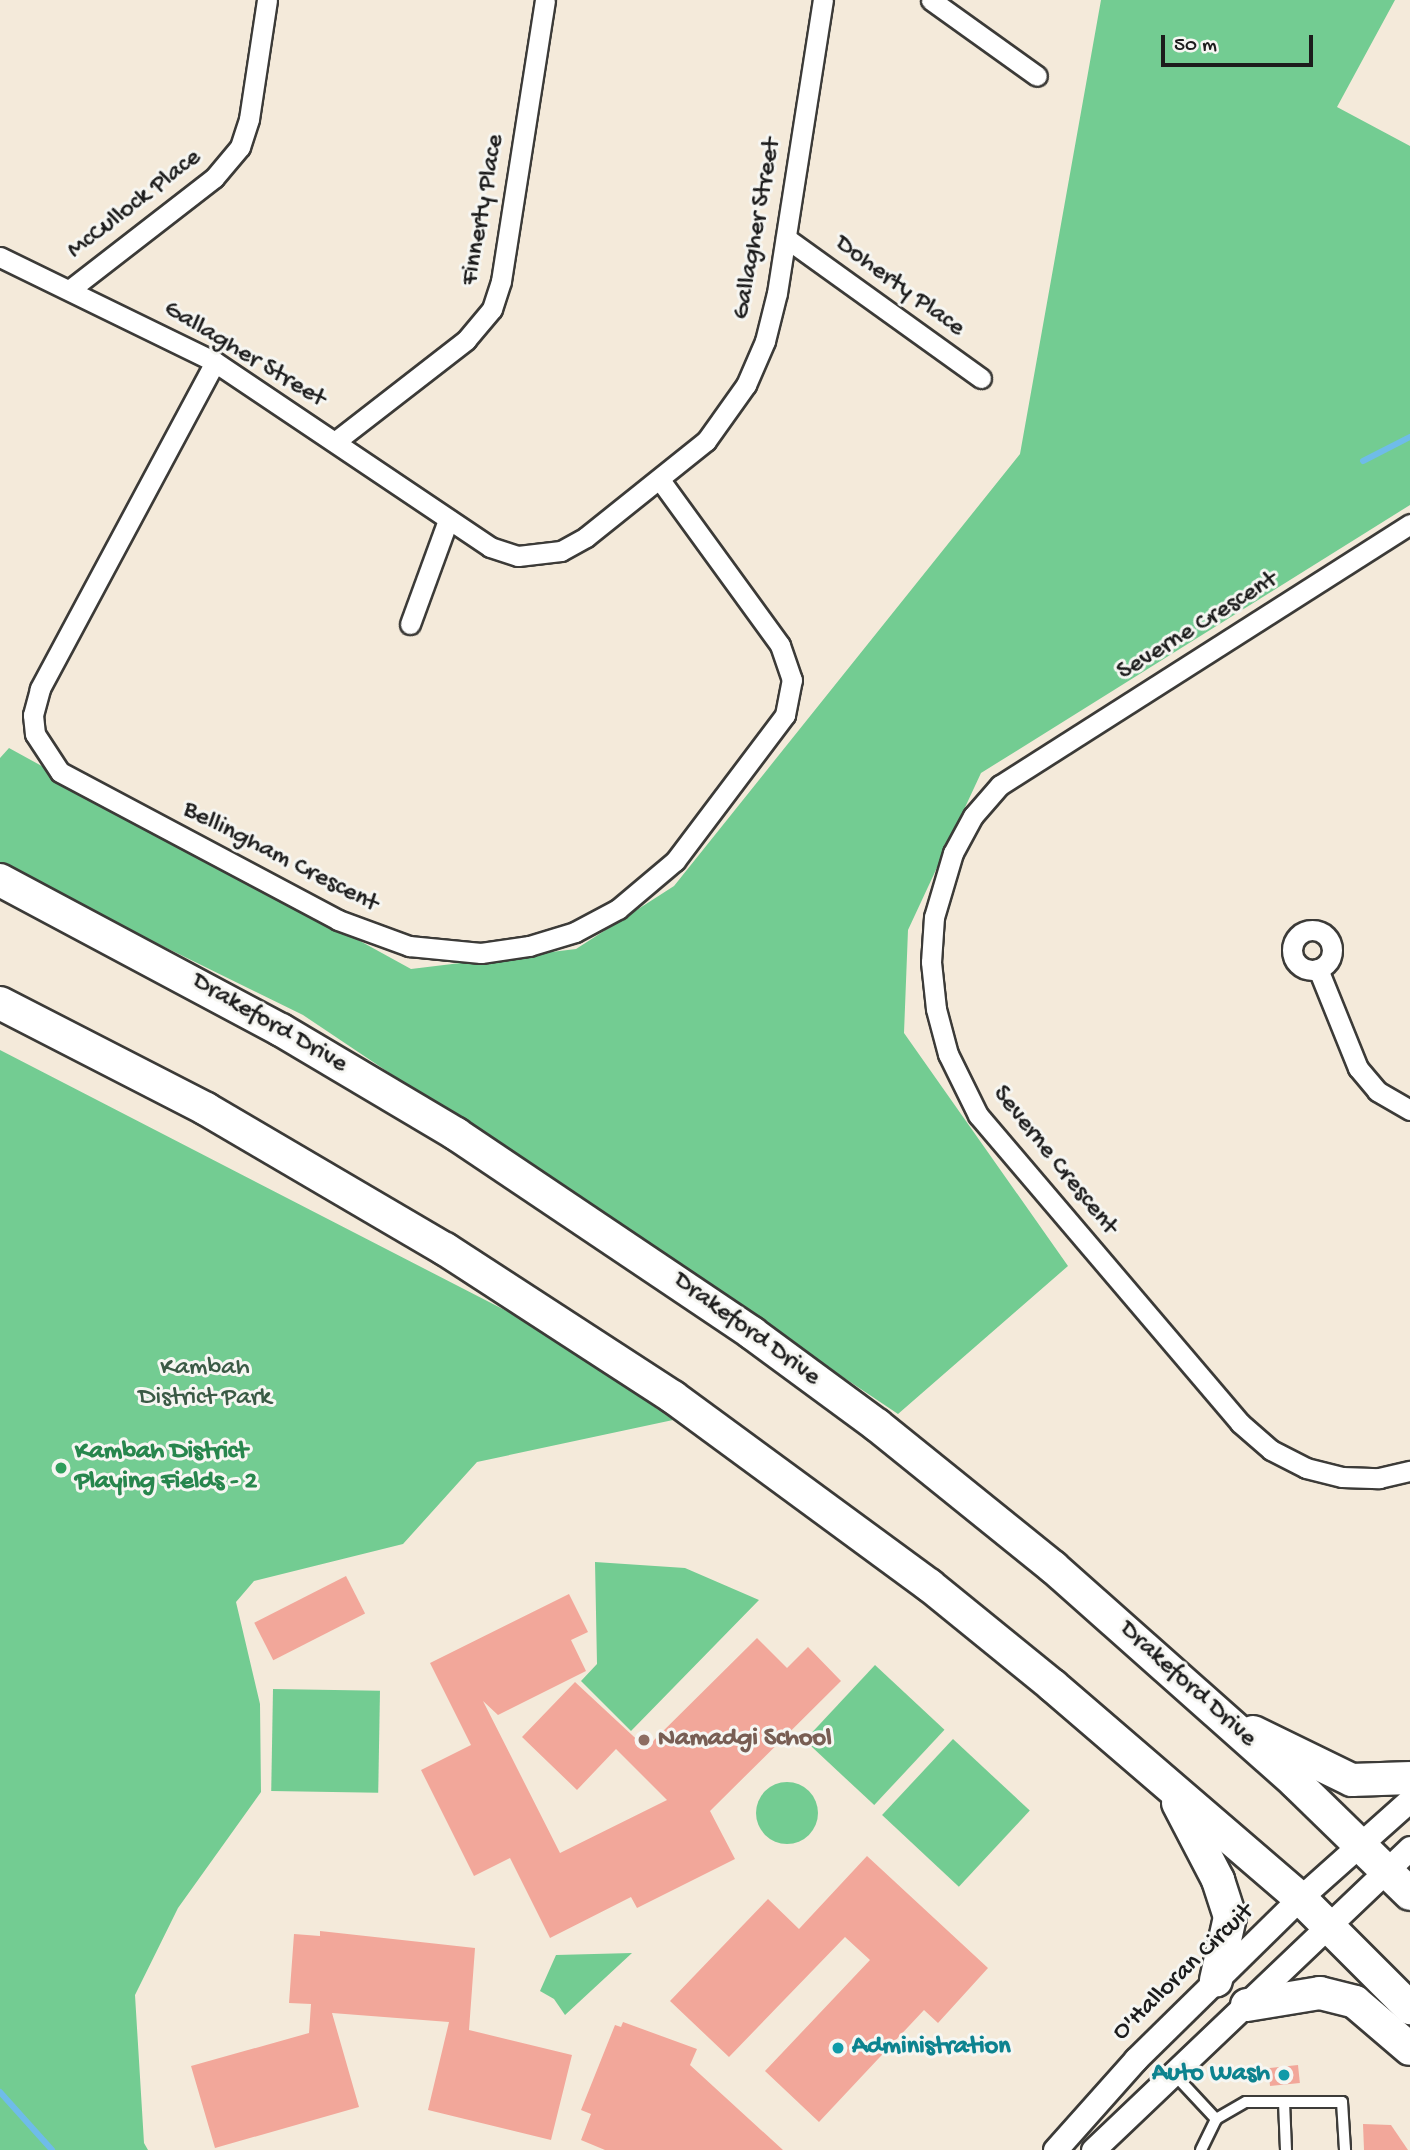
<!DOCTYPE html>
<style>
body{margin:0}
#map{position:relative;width:1410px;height:2150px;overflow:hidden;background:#f4eada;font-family:"Gochi Hand",sans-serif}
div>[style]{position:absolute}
.green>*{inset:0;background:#73cc92;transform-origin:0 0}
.round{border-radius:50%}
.stream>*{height:6px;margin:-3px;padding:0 3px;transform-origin:3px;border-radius:3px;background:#6fbce9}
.building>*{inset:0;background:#f2a79a;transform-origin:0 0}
.roads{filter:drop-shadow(2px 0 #3c3b38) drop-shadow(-2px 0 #3c3b38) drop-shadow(0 2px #3c3b38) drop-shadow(0 -2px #3c3b38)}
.service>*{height:10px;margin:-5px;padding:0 5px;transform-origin:5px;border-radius:5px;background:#fff}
.minor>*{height:19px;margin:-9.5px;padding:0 9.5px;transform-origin:9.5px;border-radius:9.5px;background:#fff}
.minor>.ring{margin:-9.5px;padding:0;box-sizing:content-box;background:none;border:19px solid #fff;border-radius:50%}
.tertiary>*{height:23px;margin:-11.5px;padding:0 11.5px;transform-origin:11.5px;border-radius:11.5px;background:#fff}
.trunk>*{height:32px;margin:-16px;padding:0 16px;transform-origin:16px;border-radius:16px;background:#fff}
.dots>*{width:19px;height:19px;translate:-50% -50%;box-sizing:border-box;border:4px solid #f6f6f2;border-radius:50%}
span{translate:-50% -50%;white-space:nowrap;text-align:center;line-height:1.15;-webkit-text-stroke:6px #f6f6f2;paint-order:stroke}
.street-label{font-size:26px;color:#1c1c1c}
.park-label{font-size:26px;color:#3a5a45}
.leisure-label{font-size:26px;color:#27864d;font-weight:700}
.left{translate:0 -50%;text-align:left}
.education-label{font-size:26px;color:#785e54;font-weight:700}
.culture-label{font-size:26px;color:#0d838f;font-weight:700}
.right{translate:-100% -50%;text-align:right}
.scale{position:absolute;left:1161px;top:35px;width:152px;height:32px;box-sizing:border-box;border:4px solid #1c1c1c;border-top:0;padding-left:9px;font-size:21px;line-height:24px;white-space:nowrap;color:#1c1c1c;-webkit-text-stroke:5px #f6f6f2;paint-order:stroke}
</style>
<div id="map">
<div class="green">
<div style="clip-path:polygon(1101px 0,1395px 0,1337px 107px,1410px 146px,1410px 505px,981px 773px,908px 930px,904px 1033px,1068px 1266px,898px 1414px,303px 1015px,0 866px,0 758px,9px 748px,411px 969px,576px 949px,674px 886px,1020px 454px)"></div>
<div style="clip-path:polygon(0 1050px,555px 1336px,673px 1420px,477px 1462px,403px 1544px,254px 1581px,236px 1602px,260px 1704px,261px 1792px,178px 1908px,135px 1995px,144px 2143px,148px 2150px,0 2150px)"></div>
<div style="clip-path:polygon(595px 1562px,685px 1568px,759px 1600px,631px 1731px,581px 1681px,597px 1664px)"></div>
<div style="left:875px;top:1665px;width:95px;height:103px;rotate:43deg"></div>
<div style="left:273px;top:1689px;width:107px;height:102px;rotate:1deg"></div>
<div style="left:953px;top:1739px;width:105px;height:104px;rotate:43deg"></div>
<div class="round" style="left:756px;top:1782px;width:62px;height:62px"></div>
<div style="clip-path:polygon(632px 1953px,565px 2015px,554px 1999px,540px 1991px,556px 1955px)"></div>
</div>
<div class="stream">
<div style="left:1363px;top:461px;width:53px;rotate:-27.1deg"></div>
<div style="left:0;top:2092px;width:78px;rotate:48.1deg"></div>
</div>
<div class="building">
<div style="left:346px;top:1576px;width:42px;height:103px;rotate:63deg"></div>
<div style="clip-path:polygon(569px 1594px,588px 1632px,571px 1640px,586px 1671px,498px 1715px,483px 1701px,560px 1853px,667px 1800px,616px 1749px,577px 1790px,522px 1737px,575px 1682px,646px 1748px,757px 1638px,787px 1668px,808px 1647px,841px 1681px,710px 1811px,735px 1859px,637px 1908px,631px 1897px,550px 1938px,510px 1858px,474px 1876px,421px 1770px,471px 1745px,430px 1663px)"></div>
<div style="clip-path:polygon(867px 1856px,988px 1968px,938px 2023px,924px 2010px,819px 2122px,765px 2071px,870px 1960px,845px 1937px,729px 2057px,670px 2001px,768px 1899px,799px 1929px)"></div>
<div style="clip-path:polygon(320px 1931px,475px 1948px,469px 2030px,572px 2055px,551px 2140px,428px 2110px,449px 2022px,332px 2013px,359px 2107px,215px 2148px,191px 2066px,309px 2033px,311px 2004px,289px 2003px,294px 1934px,320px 1936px)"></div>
<div style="clip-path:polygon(623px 2022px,697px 2049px,690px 2065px,783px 2150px,605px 2150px,581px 2140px,591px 2114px,581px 2110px,615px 2025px,621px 2027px)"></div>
<div style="left:1298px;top:2065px;width:18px;height:30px;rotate:84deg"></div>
<div style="clip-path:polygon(1363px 2124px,1391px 2125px,1408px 2150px,1364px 2150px)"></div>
</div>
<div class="roads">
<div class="service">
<div style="left:1174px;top:2074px;width:62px;rotate:47deg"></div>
<div style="left:1216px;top:2119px;width:34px;rotate:-30deg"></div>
<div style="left:1246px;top:2102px;width:96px"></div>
<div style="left:1342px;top:2102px;width:48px;rotate:86.4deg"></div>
<div style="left:1284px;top:2102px;width:48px;rotate:87.6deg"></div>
<div style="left:1201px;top:2150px;width:34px;rotate:-64deg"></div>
</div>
<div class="minor">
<div style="left:931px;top:0;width:130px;rotate:35.6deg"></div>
<div style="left:786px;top:238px;width:240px;rotate:35.7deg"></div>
<div style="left:0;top:257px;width:239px;rotate:26deg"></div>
<div style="left:215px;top:362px;width:331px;rotate:33.9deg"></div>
<div style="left:490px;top:547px;width:29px;rotate:18deg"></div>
<div style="left:518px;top:556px;width:43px;rotate:-6.6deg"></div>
<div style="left:561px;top:551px;width:29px;rotate:-29deg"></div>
<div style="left:586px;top:537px;width:154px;rotate:-38.7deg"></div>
<div style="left:706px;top:441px;width:69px;rotate:-54.5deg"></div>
<div style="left:746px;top:385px;width:48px;rotate:-66.6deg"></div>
<div style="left:765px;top:341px;width:49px;rotate:-76deg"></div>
<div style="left:777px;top:293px;width:297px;rotate:-81.1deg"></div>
<div style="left:72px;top:288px;width:180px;rotate:-37.8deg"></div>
<div style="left:214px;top:178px;width:40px;rotate:-50deg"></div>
<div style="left:240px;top:147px;width:29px;rotate:-72deg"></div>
<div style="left:249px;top:119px;width:120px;rotate:-81.4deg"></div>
<div style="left:215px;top:362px;width:371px;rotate:118.2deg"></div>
<div style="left:40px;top:689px;width:27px;rotate:105deg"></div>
<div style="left:33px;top:715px;width:19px;rotate:84deg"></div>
<div style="left:35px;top:734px;width:45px;rotate:56.7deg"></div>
<div style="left:60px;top:772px;width:315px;rotate:28deg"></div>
<div style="left:338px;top:920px;width:76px;rotate:20.1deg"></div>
<div style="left:409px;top:946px;width:72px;rotate:5.6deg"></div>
<div style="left:481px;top:953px;width:49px;rotate:-8.3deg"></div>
<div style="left:529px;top:946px;width:48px;rotate:-16.9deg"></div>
<div style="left:575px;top:932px;width:49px;rotate:-28.1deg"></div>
<div style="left:618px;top:909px;width:75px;rotate:-40.1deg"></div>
<div style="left:675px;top:861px;width:183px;rotate:-53deg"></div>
<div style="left:785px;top:715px;width:36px;rotate:-79deg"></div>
<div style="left:792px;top:680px;width:37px;rotate:-109deg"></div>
<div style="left:780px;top:645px;width:204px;rotate:-126deg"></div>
<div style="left:336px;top:441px;width:165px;rotate:-37.8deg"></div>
<div style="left:466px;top:340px;width:40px;rotate:-50deg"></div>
<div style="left:492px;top:309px;width:29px;rotate:-72deg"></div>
<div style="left:501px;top:281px;width:284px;rotate:-81.1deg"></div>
<div style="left:1410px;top:524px;width:486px;rotate:147.5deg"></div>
<div style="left:1000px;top:785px;width:41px;rotate:131.1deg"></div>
<div style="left:973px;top:816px;width:42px;rotate:118.4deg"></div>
<div style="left:953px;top:853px;width:67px;rotate:106.5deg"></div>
<div style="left:934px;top:917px;width:45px;rotate:93.8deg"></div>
<div style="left:931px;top:962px;width:47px;rotate:83.9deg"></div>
<div style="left:936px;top:1009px;width:47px;rotate:75.1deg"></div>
<div style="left:948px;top:1054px;width:68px;rotate:63.8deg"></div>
<div style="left:978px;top:1115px;width:404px;rotate:49.6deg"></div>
<div style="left:1240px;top:1423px;width:41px;rotate:41.1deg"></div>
<div style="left:1271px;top:1450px;width:39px;rotate:27deg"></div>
<div style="left:1306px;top:1468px;width:37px;rotate:14deg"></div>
<div style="left:1342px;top:1477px;width:37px;rotate:2deg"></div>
<div style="left:1379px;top:1478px;width:32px;rotate:-13deg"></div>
<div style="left:410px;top:624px;width:111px;rotate:-69.9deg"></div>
<div class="ring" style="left:1292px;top:930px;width:21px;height:21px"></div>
<div style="left:1318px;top:969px;width:107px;rotate:68deg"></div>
<div style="left:1358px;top:1068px;width:30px;rotate:50deg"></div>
<div style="left:1377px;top:1091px;width:38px;rotate:30deg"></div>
</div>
<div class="tertiary">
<div style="left:1055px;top:2150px;width:122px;rotate:-48.3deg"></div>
<div style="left:1136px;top:2059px;width:230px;rotate:-44.5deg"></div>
<div style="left:1300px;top:1898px;width:147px;rotate:-41.7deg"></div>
<div style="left:1093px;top:2150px;width:438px;rotate:-43.6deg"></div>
</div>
<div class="trunk">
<div style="left:0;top:880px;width:319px;rotate:28.1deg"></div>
<div style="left:281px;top:1030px;width:204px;rotate:30.7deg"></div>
<div style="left:456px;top:1134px;width:357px;rotate:33.9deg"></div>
<div style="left:752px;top:1333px;width:155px;rotate:36.4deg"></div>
<div style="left:877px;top:1425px;width:226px;rotate:38.9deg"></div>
<div style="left:1053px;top:1567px;width:325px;rotate:41.6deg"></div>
<div style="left:1296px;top:1783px;width:159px;rotate:44.2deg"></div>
<div style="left:0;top:1003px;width:232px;rotate:27.2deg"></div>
<div style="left:206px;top:1109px;width:277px;rotate:30.4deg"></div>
<div style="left:445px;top:1249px;width:272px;rotate:33deg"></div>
<div style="left:673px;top:1397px;width:318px;rotate:36.3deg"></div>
<div style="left:929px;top:1585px;width:159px;rotate:39.1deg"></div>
<div style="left:1052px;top:1685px;width:327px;rotate:40.7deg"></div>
<div style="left:1300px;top:1898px;width:156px;rotate:45deg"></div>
<div style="left:1253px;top:1732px;width:110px;rotate:25.9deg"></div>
<div style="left:1352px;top:1780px;width:58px;rotate:-2deg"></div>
<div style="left:1178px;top:1803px;width:87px;rotate:62.5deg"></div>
<div style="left:1218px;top:1880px;width:39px;rotate:72deg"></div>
<div style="left:1230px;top:1917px;width:65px;rotate:102.5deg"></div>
<div style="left:1247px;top:2005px;width:74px;rotate:-9.3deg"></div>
<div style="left:1320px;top:1993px;width:36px;rotate:14deg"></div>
<div style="left:1355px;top:2002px;width:72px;rotate:40.5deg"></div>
</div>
</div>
<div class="dots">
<div style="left:61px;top:1468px;background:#2e9e5b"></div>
<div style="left:644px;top:1740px;background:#8d6e63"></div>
<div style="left:838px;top:2048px;background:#0f9aa8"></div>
<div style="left:1284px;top:2075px;background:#0f9aa8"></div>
</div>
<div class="street-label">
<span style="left:135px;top:205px;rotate:-38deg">McCullock Place</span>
<span style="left:484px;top:210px;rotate:-80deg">Finnerty Place</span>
<span style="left:758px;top:229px;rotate:-80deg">Gallagher Street</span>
<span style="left:899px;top:287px;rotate:36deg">Doherty Place</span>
<span style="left:244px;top:355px;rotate:31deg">Gallagher Street</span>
<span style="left:1198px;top:627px;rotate:-32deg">Severne Crescent</span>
<span style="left:280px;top:858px;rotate:27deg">Bellingham Crescent</span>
<span style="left:269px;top:1024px;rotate:30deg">Drakeford Drive</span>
<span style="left:1054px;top:1161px;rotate:51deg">Severne Crescent</span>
<span style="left:746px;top:1330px;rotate:36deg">Drakeford Drive</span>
<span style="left:1187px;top:1685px;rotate:42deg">Drakeford Drive</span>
<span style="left:1184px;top:1973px;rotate:-44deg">O'Halloran Circuit</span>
</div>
<div class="park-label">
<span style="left:205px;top:1384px">Kambah<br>District Park</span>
</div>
<div class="leisure-label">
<span class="left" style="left:75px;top:1468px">Kambah District<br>Playing Fields - 2</span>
</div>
<div class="education-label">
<span class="left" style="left:658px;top:1740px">Namadgi School</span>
</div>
<div class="culture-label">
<span class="left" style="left:852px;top:2048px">Administration</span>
<span class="right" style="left:1270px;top:2075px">Auto Wash</span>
</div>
<div class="scale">50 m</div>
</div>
